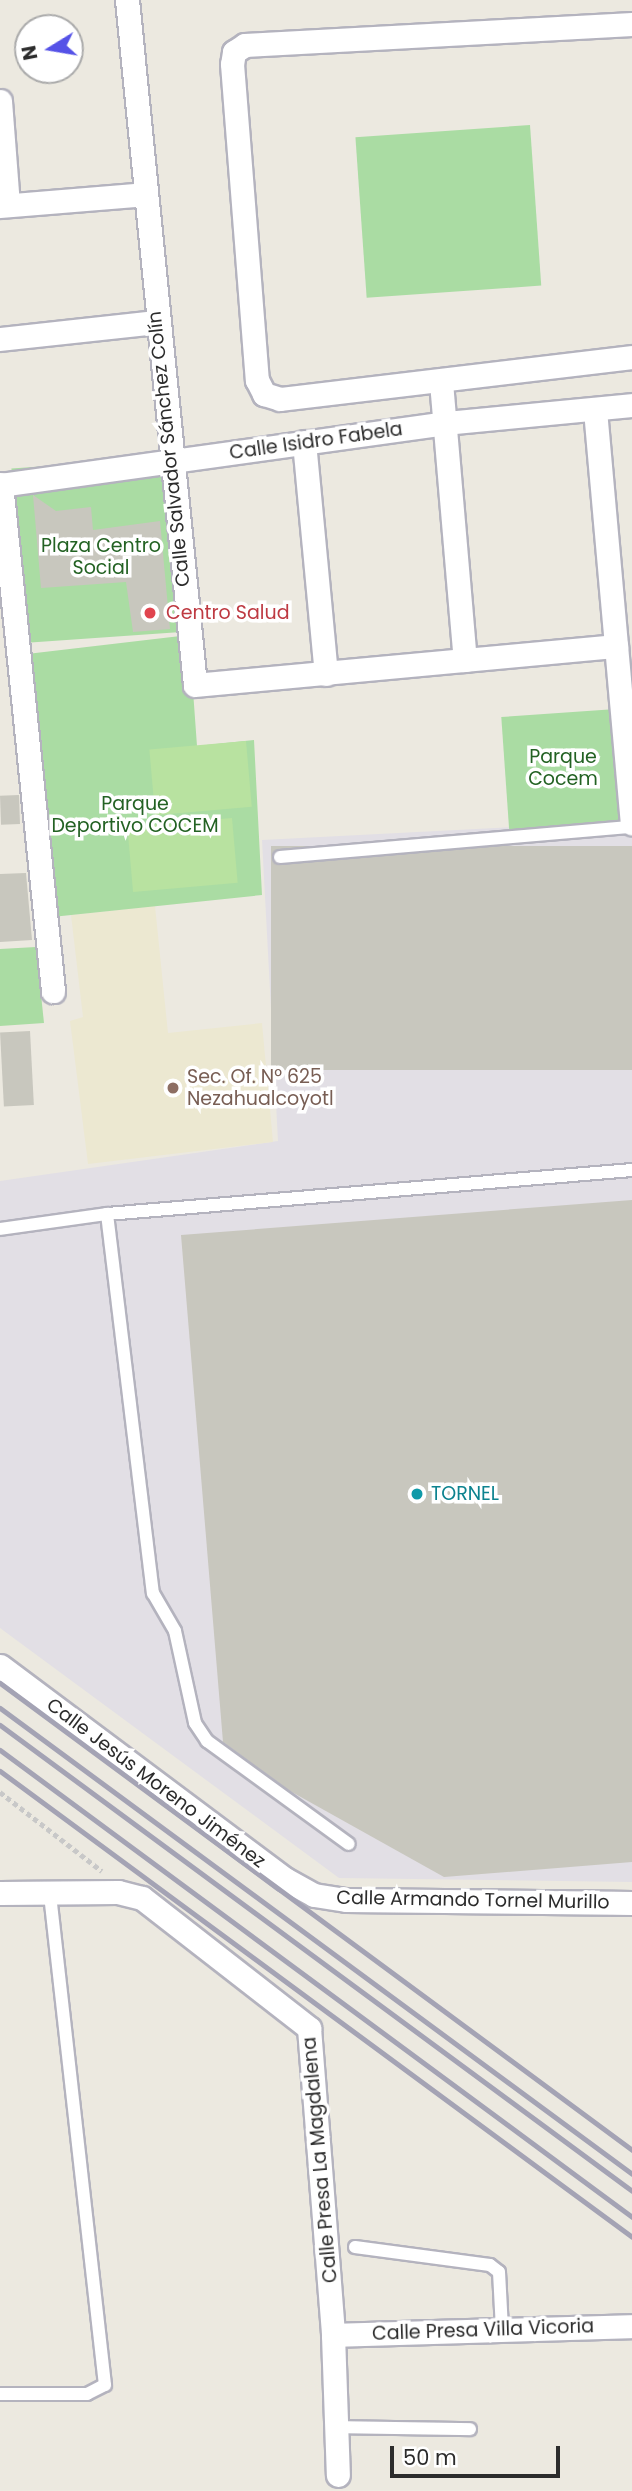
<!DOCTYPE html>
<meta charset="utf-8">
<style>
body{margin:0}
#map{position:relative;width:632px;height:2491px;overflow:hidden;background:#ece9e0;font-family:Poppins,sans-serif}
div>[style]{position:absolute}
.industrial>*{inset:0;background:#e2dfe5}
.education>*{inset:0;background:#ece8d1}
.green>*{inset:0;background:#aadca3;transform-origin:0 0}
.pitch>*{inset:0;background:#b8e2a0;transform-origin:0 0}
.building>*{inset:0;background:#c8c7be;transform-origin:0 0}
.path>*{height:4.5px;margin-top:-2.25px;transform-origin:0;background:repeating-linear-gradient(90deg,#c8c8c8 0 5px,transparent 0 8.5px)}
.roads{filter:drop-shadow(2px 0 #b4b3be) drop-shadow(-2px 0 #b4b3be) drop-shadow(0 2px #b4b3be) drop-shadow(0 -2px #b4b3be)}
.service>*{height:12px;margin:-6px;padding:0 6px;transform-origin:6px;border-radius:6px;background:#fff}
.minor>*{height:23px;margin:-11.5px;padding:0 11.5px;transform-origin:11.5px;border-radius:11.5px;background:#fff}
.rail>*{height:5px;margin:-2.5px;padding:0 2.5px;transform-origin:2.5px;border-radius:2.5px;background:#a4a3b4}
.dots>*{width:19px;height:19px;translate:-50% -50%;box-sizing:border-box;border:4px solid #fff;border-radius:50%}
span{translate:-50% -50%;white-space:nowrap;text-align:center;line-height:1.15;-webkit-text-stroke:7px #fff;paint-order:stroke}
.street-label{font-size:19px;color:#2c2c2c}
.park-label{font-size:19px;color:#236223}
.health-label{font-size:19px;color:#be3a42}
.left{translate:0 -50%;text-align:left}
.education-label{font-size:19px;color:#785e54}
.culture-label{font-size:19px;color:#0d838f}
.north{position:absolute;left:14px;top:14px;width:70px;height:70px;box-sizing:border-box;background:#fff;border:2px solid #ababab;border-radius:50%;rotate:259deg;font-size:19px;font-weight:700;line-height:28px;text-align:center;color:#2c2c2c}
.north::after{content:'';display:block;margin:auto;width:24px;height:32px;background:#5552e7;clip-path:polygon(50% 0,100% 100%,50% 72%,0 100%)}
.scale{position:absolute;left:390px;top:2446px;width:170px;height:32px;box-sizing:border-box;border:4px solid #2c2c2c;border-top:0;padding-left:9px;font-size:21px;line-height:24px;white-space:nowrap;color:#2c2c2c;-webkit-text-stroke:5px #fff;paint-order:stroke}
</style>
<div id="map">
<div class="industrial">
<div style="clip-path:polygon(632px 821px,632px 1882px,339px 1878px,0 1628px,0 1181px,278px 1141px,262px 840px)"></div>
</div>
<div class="education">
<div style="clip-path:polygon(155px 906px,168px 1033px,262px 1023px,273px 1142px,88px 1164px,70px 1021px,83px 1017px,71px 915px)"></div>
</div>
<div class="green">
<div style="left:530px;top:125px;width:161px;height:175px;rotate:86deg"></div>
<div style="left:176px;top:457px;width:175px;height:165px;rotate:86deg"></div>
<div style="clip-path:polygon(189px 635px,197px 746px,254px 740px,262px 895px,52px 917px,27px 654px)"></div>
<div style="left:616px;top:709px;width:113px;height:115px;rotate:86deg"></div>
<div style="clip-path:polygon(36px 947px,44px 1023px,0 1026px,0 949px)"></div>
</div>
<div class="pitch">
<div style="left:246px;top:741px;width:66px;height:97px;rotate:85deg"></div>
<div style="left:232px;top:818px;width:65px;height:105px;rotate:85deg"></div>
</div>
<div class="building">
<div style="clip-path:polygon(33px 495px,56px 511px,91px 507px,93px 530px,160px 521px,170px 629px,133px 632px,126px 582px,41px 588px)"></div>
<div style="left:19px;top:795px;width:29px;height:19px;rotate:88deg"></div>
<div style="left:632px;top:846px;width:224px;height:361px;rotate:90deg"></div>
<div style="clip-path:polygon(26px 873px,32px 940px,0 942px,0 874px)"></div>
<div style="left:30px;top:1031px;width:74px;height:30px;rotate:87deg"></div>
<div style="clip-path:polygon(632px 1200px,632px 1862px,444px 1877px,290px 1791px,223px 1742px,181px 1235px)"></div>
</div>
<div class="path">
<div style="left:0;top:1792px;width:129px;rotate:37.8deg"></div>
</div>
<div class="roads">
<div class="service">
<div style="left:280px;top:857px;width:353px;rotate:-4.9deg"></div>
<div style="left:107px;top:1214px;width:382px;rotate:83.1deg"></div>
<div style="left:153px;top:1593px;width:44px;rotate:59.9deg"></div>
<div style="left:175px;top:1631px;width:94px;rotate:77.7deg"></div>
<div style="left:195px;top:1723px;width:22px;rotate:56deg"></div>
<div style="left:207px;top:1741px;width:175px;rotate:36deg"></div>
<div style="left:0;top:1229px;width:108px;rotate:-8deg"></div>
<div style="left:107px;top:1214px;width:527px;rotate:-4.79deg"></div>
<div style="left:355px;top:2247px;width:136px;rotate:7.6deg"></div>
<div style="left:490px;top:2265px;width:11px;rotate:38deg"></div>
<div style="left:499px;top:2272px;width:57px;rotate:87deg"></div>
<div style="left:0;top:2394px;width:87px"></div>
<div style="left:87px;top:2394px;width:20px;rotate:-27deg"></div>
<div style="left:105px;top:2385px;width:495px;rotate:-96.4deg"></div>
<div style="left:336px;top:2427px;width:134px;rotate:0.9deg"></div>
</div>
<div class="minor">
<div style="left:127px;top:0;width:688px;rotate:84.33deg"></div>
<div style="left:195px;top:685px;width:423px;rotate:-5.3deg"></div>
<div style="left:632px;top:24px;width:388px;rotate:176.9deg"></div>
<div style="left:245px;top:45px;width:13px;rotate:148deg"></div>
<div style="left:234px;top:52px;width:12px;rotate:99deg"></div>
<div style="left:232px;top:64px;width:317px;rotate:85.5deg"></div>
<div style="left:257px;top:380px;width:16px;rotate:63deg"></div>
<div style="left:264px;top:394px;width:17px;rotate:17deg"></div>
<div style="left:280px;top:399px;width:354px;rotate:-6.8deg"></div>
<div style="left:0;top:101px;width:104px;rotate:85.6deg"></div>
<div style="left:0;top:206px;width:145px;rotate:-4.7deg"></div>
<div style="left:0;top:339px;width:157px;rotate:-6.2deg"></div>
<div style="left:441px;top:382px;width:279px;rotate:85.1deg"></div>
<div style="left:595px;top:410px;width:415px;rotate:84.9deg"></div>
<div style="left:304px;top:442px;width:233px;rotate:84.6deg"></div>
<div style="left:1px;top:484px;width:510px;rotate:84.14deg"></div>
<div style="left:0;top:485px;width:449px;rotate:-7.9deg"></div>
<div style="left:445px;top:423px;width:188px;rotate:-5.5deg"></div>
<div style="left:0;top:1666px;width:356px;rotate:36.8deg"></div>
<div style="left:285px;top:1879px;width:33px;rotate:29deg"></div>
<div style="left:314px;top:1895px;width:32px;rotate:9deg"></div>
<div style="left:346px;top:1900px;width:286px;rotate:0.6deg"></div>
<div style="left:0;top:1893px;width:118px;rotate:-0.5deg"></div>
<div style="left:118px;top:1892px;width:25px;rotate:14deg"></div>
<div style="left:142px;top:1898px;width:212px;rotate:37.9deg"></div>
<div style="left:309px;top:2028px;width:308px;rotate:85.5deg"></div>
<div style="left:333px;top:2335px;width:140px;rotate:88deg"></div>
<div style="left:333px;top:2335px;width:299px;rotate:-1.7deg"></div>
</div>
</div>
<div class="rail">
<div style="left:0;top:1683px;width:786px;rotate:36.46deg"></div>
<div style="left:0;top:1708px;width:785px;rotate:36.4deg"></div>
<div style="left:0;top:1725px;width:785px;rotate:36.4deg"></div>
<div style="left:0;top:1750px;width:786px;rotate:36.46deg"></div>
<div style="left:0;top:1771px;width:785px;rotate:36.4deg"></div>
</div>
<div class="dots">
<div style="left:150px;top:613px;background:#e0444e"></div>
<div style="left:173px;top:1088px;background:#8d6e63"></div>
<div style="left:417px;top:1494px;background:#0f9aa8"></div>
</div>
<div class="street-label">
<span style="left:316px;top:441px;rotate:-8deg">Calle Isidro Fabela</span>
<span style="left:169px;top:449px;rotate:-96deg">Calle Salvador Sánchez Colín</span>
<span style="left:156px;top:1783px;rotate:37deg">Calle Jesús Moreno Jiménez</span>
<span style="left:473px;top:1900px;rotate:1deg">Calle Armando Tornel Murillo</span>
<span style="left:320px;top:2160px;rotate:-95deg">Calle Presa La Magdalena</span>
<span style="left:483px;top:2330px;rotate:-2deg">Calle Presa Villa Vicoria</span>
</div>
<div class="park-label">
<span style="left:101px;top:557px">Plaza Centro<br>Social</span>
<span style="left:563px;top:768px">Parque<br>Cocem</span>
<span style="left:135px;top:815px">Parque<br>Deportivo COCEM</span>
</div>
<div class="health-label">
<span class="left" style="left:166px;top:613px">Centro Salud</span>
</div>
<div class="education-label">
<span class="left" style="left:187px;top:1088px">Sec. Of. N° 625<br>Nezahualcoyotl</span>
</div>
<div class="culture-label">
<span class="left" style="left:431px;top:1494px">TORNEL</span>
</div>
<div class="north">N</div>
<div class="scale">50 m</div>
</div>
